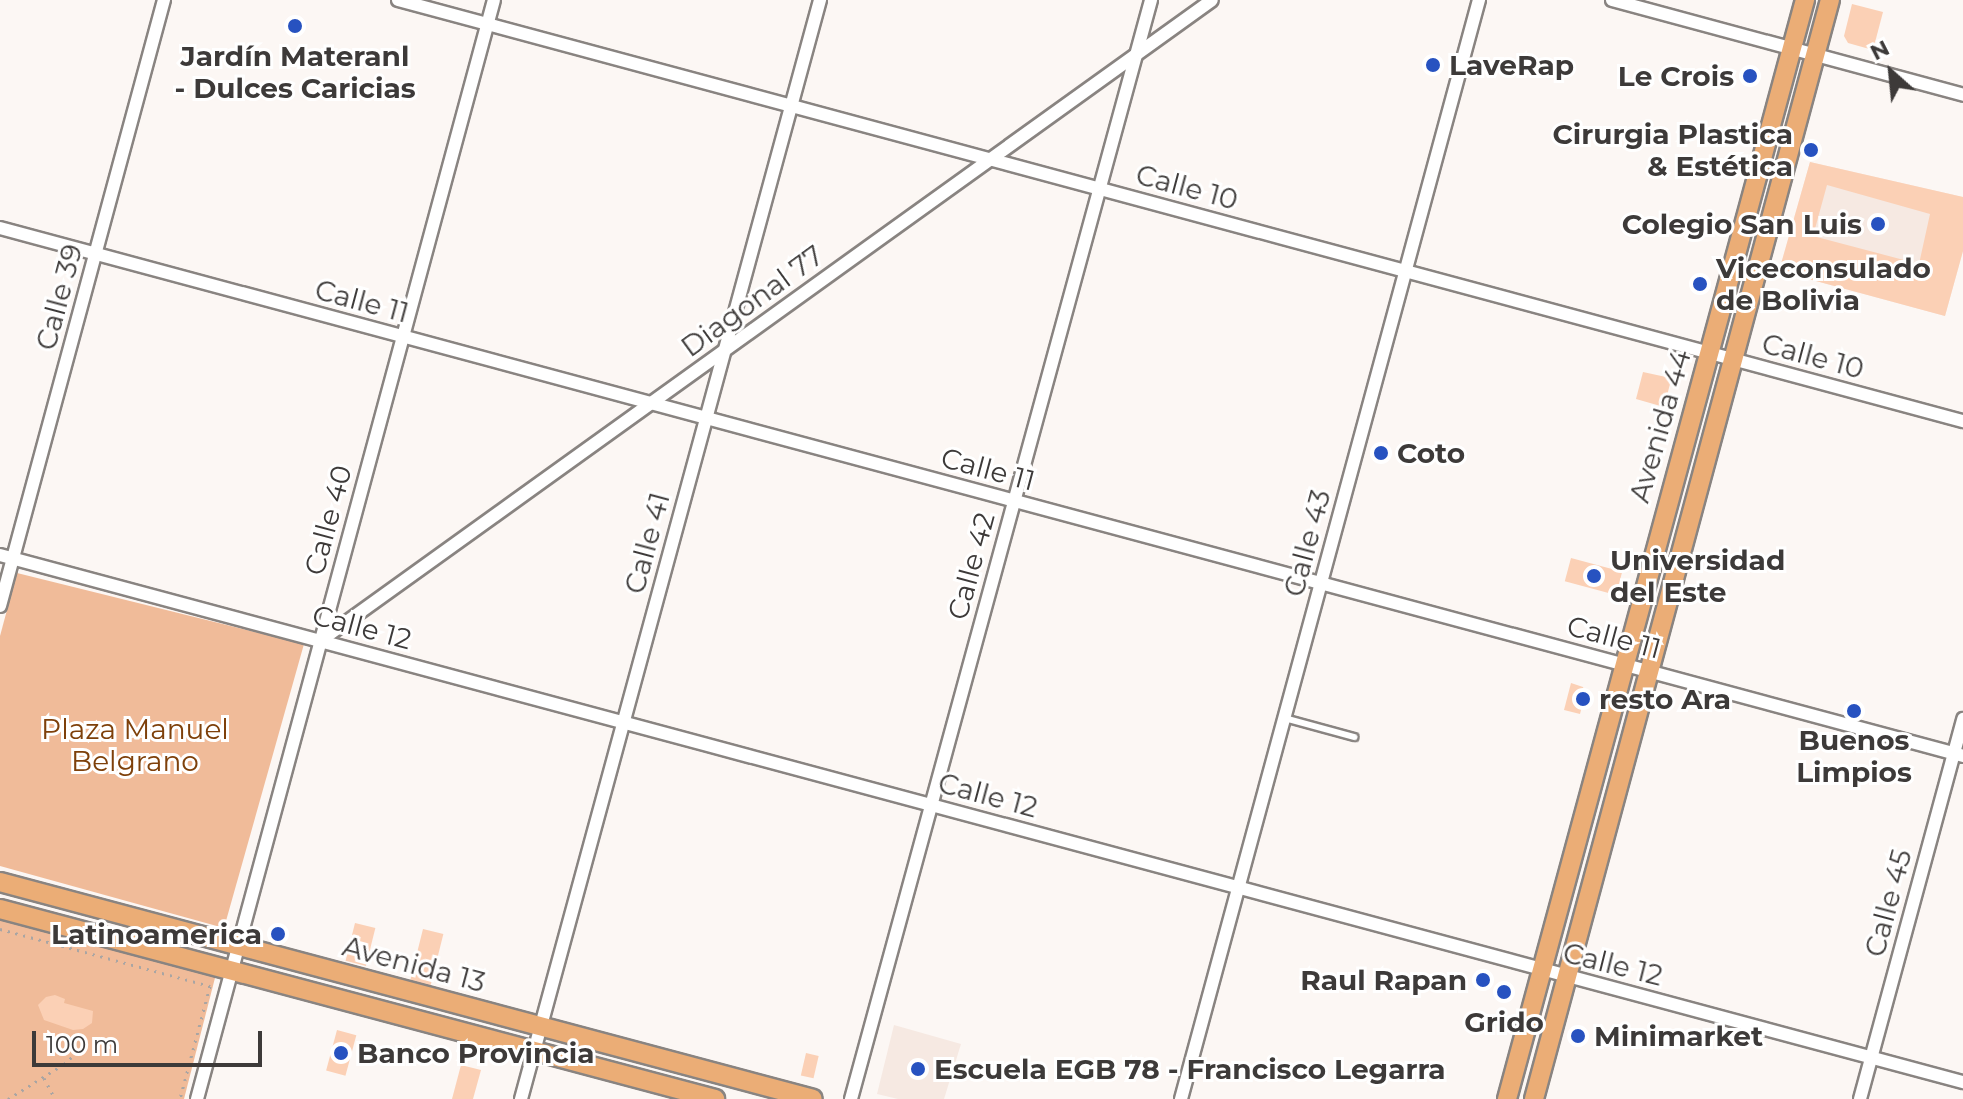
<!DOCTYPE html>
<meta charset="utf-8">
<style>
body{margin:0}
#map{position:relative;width:1963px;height:1099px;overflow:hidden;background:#fcf7f4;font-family:Montserrat,sans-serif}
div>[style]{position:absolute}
.built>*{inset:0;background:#f6e9e2}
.green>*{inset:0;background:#f0bb99}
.building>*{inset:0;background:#fbd0b5;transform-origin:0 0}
.path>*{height:3px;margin-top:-1.5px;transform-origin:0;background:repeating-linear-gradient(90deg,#a9a5a3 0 2px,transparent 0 8px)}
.roads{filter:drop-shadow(2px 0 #898481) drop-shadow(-2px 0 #898481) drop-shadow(0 2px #898481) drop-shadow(0 -2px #898481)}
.service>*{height:6px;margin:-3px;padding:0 3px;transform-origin:3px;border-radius:3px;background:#fff}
.minor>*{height:12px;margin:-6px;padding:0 6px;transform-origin:6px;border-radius:6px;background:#fff}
.primary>*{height:18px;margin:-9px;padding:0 9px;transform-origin:9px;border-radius:9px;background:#ebad76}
.dots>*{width:22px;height:22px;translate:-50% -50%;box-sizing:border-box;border:4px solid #fff;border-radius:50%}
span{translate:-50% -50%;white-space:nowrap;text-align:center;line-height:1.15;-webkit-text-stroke:6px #fff;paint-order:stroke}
.poi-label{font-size:28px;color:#3d3a39;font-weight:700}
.left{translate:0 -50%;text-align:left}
.right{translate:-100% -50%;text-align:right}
.street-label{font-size:28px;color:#3d3a39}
.park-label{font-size:28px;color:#7e400a}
.north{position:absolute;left:1851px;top:32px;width:80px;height:80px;-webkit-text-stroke:6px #fff;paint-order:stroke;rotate:333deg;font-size:22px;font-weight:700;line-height:32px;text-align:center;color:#3d3a39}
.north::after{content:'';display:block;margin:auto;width:28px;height:36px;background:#3d3a39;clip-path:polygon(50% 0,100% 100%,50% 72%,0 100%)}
.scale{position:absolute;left:32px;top:1031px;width:230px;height:36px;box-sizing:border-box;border:4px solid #3d3a39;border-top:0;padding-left:10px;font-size:24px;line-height:28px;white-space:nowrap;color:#3d3a39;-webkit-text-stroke:6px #fff;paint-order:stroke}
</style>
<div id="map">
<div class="built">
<div style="clip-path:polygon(1810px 162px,1963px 197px,1963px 251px,1945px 316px,1779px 271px)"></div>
<div style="clip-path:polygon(894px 1025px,961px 1044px,944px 1099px,898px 1099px,877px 1094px)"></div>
</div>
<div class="green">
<div style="clip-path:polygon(17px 573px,304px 644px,224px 928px,0 866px,0 636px)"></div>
<div style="clip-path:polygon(0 917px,216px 974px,184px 1099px,0 1099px)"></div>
</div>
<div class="building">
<div style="clip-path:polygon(1852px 4px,1883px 12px,1873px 50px,1848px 43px,1844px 36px)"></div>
<div style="clip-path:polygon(evenodd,1810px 162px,1963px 197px,1963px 251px,1945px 316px,1779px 271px,1810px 162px,1827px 185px,1930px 214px,1919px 264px,1813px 236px,1827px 185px)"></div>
<div style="clip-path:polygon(1643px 372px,1666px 377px,1670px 384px,1664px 407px,1636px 399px)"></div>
<div style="left:1571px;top:558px;width:53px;height:24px;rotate:15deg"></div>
<div style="clip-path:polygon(1571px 683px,1583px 687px,1585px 694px,1580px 714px,1564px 710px)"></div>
<div style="left:355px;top:923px;width:21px;height:39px;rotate:14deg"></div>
<div style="left:423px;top:929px;width:21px;height:54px;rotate:14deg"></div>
<div style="clip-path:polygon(55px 995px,65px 999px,64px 1003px,93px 1011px,92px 1023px,83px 1029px,73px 1030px,44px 1020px,38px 1005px,46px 997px)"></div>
<div style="left:337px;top:1030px;width:20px;height:42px;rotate:15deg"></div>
<div style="left:806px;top:1053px;width:13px;height:23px;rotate:13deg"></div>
<div style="clip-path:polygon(461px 1065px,481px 1070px,473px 1099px,452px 1099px)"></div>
</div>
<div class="path">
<div style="left:0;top:929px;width:218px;rotate:15.2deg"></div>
<div style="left:210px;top:986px;width:117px;rotate:104.9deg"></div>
<div style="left:44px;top:1078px;width:24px;rotate:62deg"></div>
<div style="left:8px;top:1099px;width:66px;rotate:-32deg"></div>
<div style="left:64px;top:1064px;width:25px;rotate:-42deg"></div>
</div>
<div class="roads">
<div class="service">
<div style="left:1284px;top:718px;width:73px;rotate:15.2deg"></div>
</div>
<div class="minor">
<div style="left:398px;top:0;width:1621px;rotate:15.06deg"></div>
<div style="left:1612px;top:0;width:364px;rotate:15.1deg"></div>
<div style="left:0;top:228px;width:2033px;rotate:15.05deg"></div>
<div style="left:0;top:555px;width:2033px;rotate:15.03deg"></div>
<div style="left:0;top:606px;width:628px;rotate:-74.86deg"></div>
<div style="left:320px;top:641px;width:1098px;rotate:-35.7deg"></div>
<div style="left:197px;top:1099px;width:1138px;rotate:-74.88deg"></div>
<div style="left:521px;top:1099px;width:1139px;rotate:-74.78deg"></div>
<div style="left:851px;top:1099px;width:1139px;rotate:-74.73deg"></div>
<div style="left:1181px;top:1099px;width:1139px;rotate:-74.83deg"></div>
<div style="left:1860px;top:1099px;width:394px;rotate:-74.8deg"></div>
</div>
<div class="primary">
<div style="left:0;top:882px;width:841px;rotate:14.94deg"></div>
<div style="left:0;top:909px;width:740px;rotate:14.88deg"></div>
<div style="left:1507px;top:1099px;width:1139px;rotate:-74.83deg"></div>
<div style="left:1534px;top:1099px;width:1138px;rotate:-74.93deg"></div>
</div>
</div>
<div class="dots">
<div style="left:295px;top:26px;background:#2752c0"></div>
<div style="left:1433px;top:65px;background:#2752c0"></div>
<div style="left:1750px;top:76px;background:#2752c0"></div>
<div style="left:1811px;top:150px;background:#2752c0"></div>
<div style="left:1878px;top:224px;background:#2752c0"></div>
<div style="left:1700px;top:284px;background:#2752c0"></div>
<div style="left:1381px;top:453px;background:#2752c0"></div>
<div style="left:1594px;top:576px;background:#2752c0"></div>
<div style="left:1583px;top:699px;background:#2752c0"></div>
<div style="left:1854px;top:711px;background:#2752c0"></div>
<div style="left:278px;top:934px;background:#2752c0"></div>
<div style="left:1483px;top:980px;background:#2752c0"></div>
<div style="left:1504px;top:992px;background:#2752c0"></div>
<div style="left:1578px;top:1036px;background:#2752c0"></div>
<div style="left:341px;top:1053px;background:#2752c0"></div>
<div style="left:918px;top:1069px;background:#2752c0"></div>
</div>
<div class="poi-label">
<span style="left:295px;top:72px">Jardín Materanl<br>- Dulces Caricias</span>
<span class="left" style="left:1449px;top:65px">LaveRap</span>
<span class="right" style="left:1734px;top:76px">Le Crois</span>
<span class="right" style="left:1793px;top:150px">Cirurgia Plastica<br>&amp; Estética</span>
<span class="right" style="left:1862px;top:224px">Colegio San Luis</span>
<span class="left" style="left:1716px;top:284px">Viceconsulado<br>de Bolivia</span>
<span class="left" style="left:1397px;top:453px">Coto</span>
<span class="left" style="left:1610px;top:576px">Universidad<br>del Este</span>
<span class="left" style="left:1599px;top:699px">resto Ara</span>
<span style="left:1854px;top:756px">Buenos<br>Limpios</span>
<span class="right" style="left:262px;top:934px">Latinoamerica</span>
<span class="right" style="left:1467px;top:980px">Raul Rapan</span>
<span style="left:1504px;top:1022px">Grido</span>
<span class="left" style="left:1594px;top:1036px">Minimarket</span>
<span class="left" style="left:357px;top:1053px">Banco Provincia</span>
<span class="left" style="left:934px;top:1069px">Escuela EGB 78 - Francisco Legarra</span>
</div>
<div class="street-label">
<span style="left:1187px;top:187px;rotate:15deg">Calle 10</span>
<span style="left:59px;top:297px;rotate:-75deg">Calle 39</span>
<span style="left:362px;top:301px;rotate:15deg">Calle 11</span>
<span style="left:752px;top:301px;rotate:-36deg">Diagonal 77</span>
<span style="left:1813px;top:356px;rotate:15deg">Calle 10</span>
<span style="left:1660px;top:426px;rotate:-74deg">Avenida 44</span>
<span style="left:988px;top:469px;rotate:15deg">Calle 11</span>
<span style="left:328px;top:520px;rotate:-75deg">Calle 40</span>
<span style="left:647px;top:543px;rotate:-75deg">Calle 41</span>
<span style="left:1307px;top:543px;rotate:-75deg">Calle 43</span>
<span style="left:971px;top:566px;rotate:-75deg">Calle 42</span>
<span style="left:362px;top:627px;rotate:15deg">Calle 12</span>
<span style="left:1614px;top:637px;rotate:15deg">Calle 11</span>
<span style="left:988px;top:795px;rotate:15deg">Calle 12</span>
<span style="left:1888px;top:903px;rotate:-75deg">Calle 45</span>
<span style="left:414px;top:964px;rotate:15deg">Avenida 13</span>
<span style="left:1613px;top:964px;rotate:14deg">Calle 12</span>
</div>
<div class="park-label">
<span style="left:135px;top:745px">Plaza Manuel<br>Belgrano</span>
</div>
<div class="north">N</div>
<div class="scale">100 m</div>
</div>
